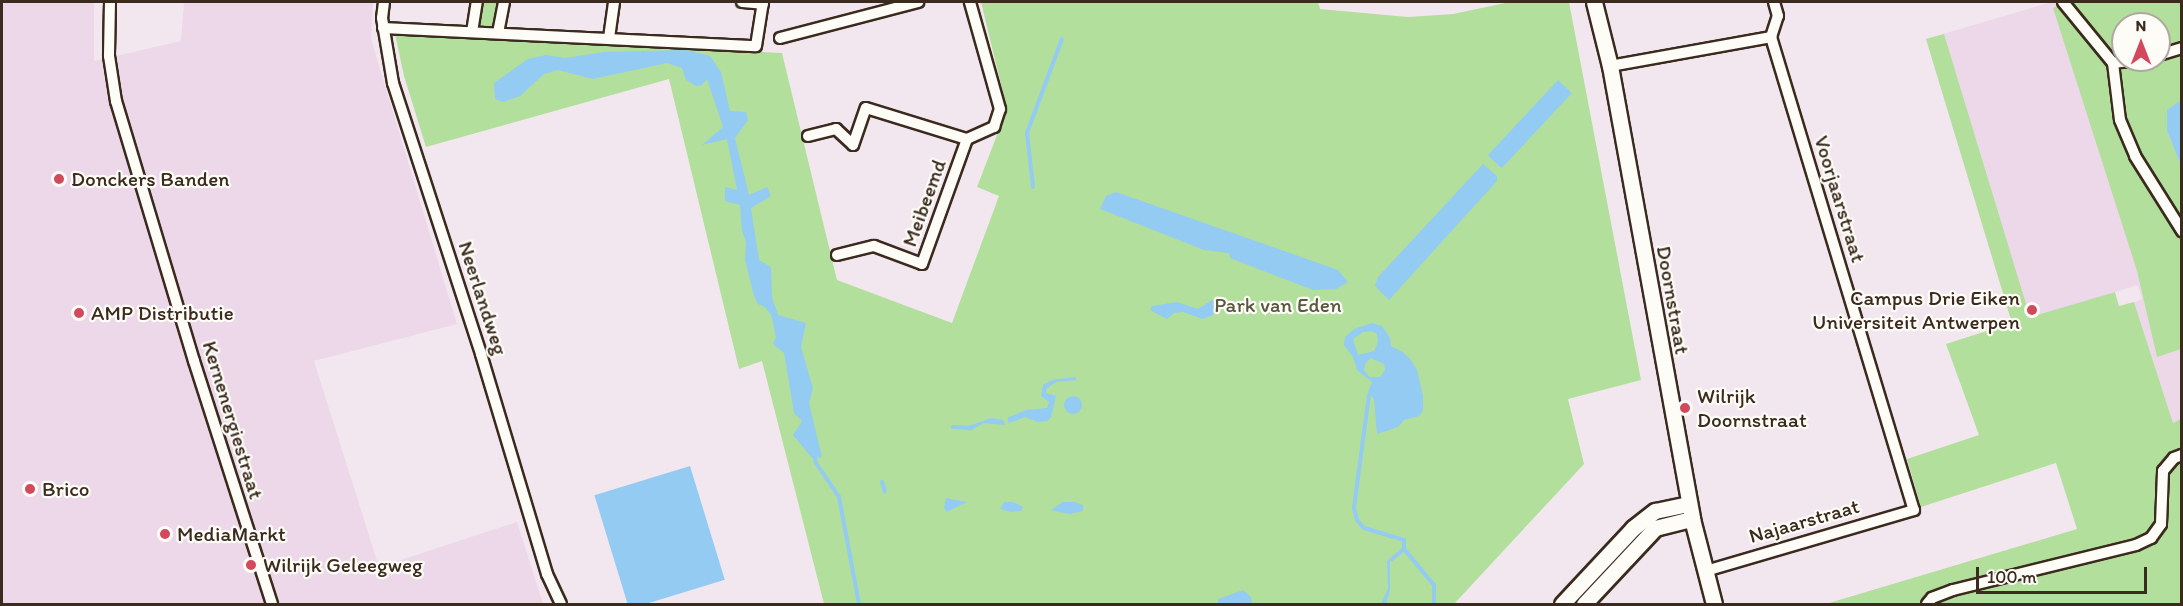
<!DOCTYPE html>
<style>
body{margin:0}
#map{position:relative;width:2183px;height:606px;overflow:hidden;background:#f3e7ef;font-family:Itim,sans-serif}
div>[style]{position:absolute}
.built>*{inset:0;background:#ecd8e9}
.green>*{inset:0;background:#b3df9c;transform-origin:0 0}
.water>*{inset:0;background:#93cbf2;transform-origin:0 0}
.round{border-radius:50%}
.stream>*{height:4px;margin:-2px;padding:0 2px;transform-origin:2px;border-radius:2px;background:#93cbf2}
.roads{filter:drop-shadow(2px 0 #3b2a1e) drop-shadow(-2px 0 #3b2a1e) drop-shadow(0 2px #3b2a1e) drop-shadow(0 -2px #3b2a1e)}
.street>*{height:10px;margin:-5px;padding:0 5px;transform-origin:5px;border-radius:5px;background:#fdfcf7}
.secondary>*{height:15px;margin:-7.5px;padding:0 7.5px;transform-origin:7.5px;border-radius:7.5px;background:#fdfcf7}
.dots>*{width:16px;height:16px;translate:-50% -50%;box-sizing:border-box;border:3px solid #fdfcf7;border-radius:50%}
span{translate:-50% -50%;white-space:nowrap;text-align:center;line-height:1.15;-webkit-text-stroke:4.5px #fdfcf7;paint-order:stroke}
.poi-label{font-size:21px;color:#3b2a1e}
.left{translate:0 -50%;text-align:left}
.right{translate:-100% -50%;text-align:right}
.street-label{font-size:21px;color:#3b2a1e}
.park-label{font-size:21px;color:#59573e}
.frame{position:absolute;inset:0;border:3px solid #3b2a1e;pointer-events:none}
.north{position:absolute;left:2111px;top:12px;width:60px;height:60px;box-sizing:border-box;background:#fdfcf7;border:2px solid #afa8a0;border-radius:50%;rotate:0deg;font-size:16px;font-weight:700;line-height:24px;text-align:center;color:#3b2a1e}
.north::after{content:'';display:block;margin:auto;width:21px;height:27px;background:#d1495b;clip-path:polygon(50% 0,100% 100%,50% 72%,0 100%)}
.scale{position:absolute;left:1976px;top:567px;width:171px;height:27px;box-sizing:border-box;border:3px solid #3b2a1e;border-top:0;padding-left:8px;font-size:18px;line-height:21px;white-space:nowrap;color:#3b2a1e;-webkit-text-stroke:4px #fdfcf7;paint-order:stroke}
</style>
<div id="map">
<div class="built">
<div style="clip-path:polygon(2px 2px,94px 2px,94px 61px,181px 41px,184px 2px,373px 2px,371px 39px,457px 324px,314px 361px,379px 567px,517px 522px,543px 604px,2px 604px)"></div>
<div style="clip-path:polygon(evenodd,2052px 2px,2181px 2px,2181px 604px,1826px 604px,2076px 530px,2173px 423px,2134px 302px,2142px 299px,2138px 285px,2012px 323px,1926px 39px,2052px 2px,2123px 24px,2159px 24px,2159px 60px,2123px 60px,2123px 24px)"></div>
</div>
<div class="green">
<div style="left:481px;top:2px;width:18px;height:24px"></div>
<div style="clip-path:polygon(981px 2px,1318px 2px,1320px 9px,1408px 17px,1453px 14px,1510px 2px,1569px 2px,1641px 380px,1568px 399px,1584px 464px,1454px 604px,824px 604px,762px 361px,739px 369px,669px 79px,426px 147px,404px 76px,395px 34px,782px 53px,837px 280px,952px 323px,999px 196px,977px 187px,1007px 109px)"></div>
<div style="clip-path:polygon(evenodd,2065px 2px,2181px 2px,2181px 100px,2167px 111px,2167px 131px,2181px 165px,2181px 349px,2157px 357px,2137px 271px,2053px 8px,2065px 2px,2123px 24px,2159px 24px,2159px 60px,2123px 60px,2123px 24px)"></div>
<div style="clip-path:polygon(1944px 34px,2030px 317px,2115px 292px,2119px 306px,2134px 302px,2173px 423px,2181px 419px,2181px 604px,1826px 604px,2077px 529px,2056px 463px,1921px 507px,1907px 459px,1979px 435px,1946px 344px,2012px 323px,1926px 39px)"></div>
</div>
<div class="water">
<div style="clip-path:polygon(687px 50px,710px 56px,721px 72px,730px 111px,746px 112px,748px 120px,735px 138px,749px 195px,767px 187px,771px 196px,751px 208px,759px 260px,771px 267px,772px 297px,778px 315px,806px 323px,801px 347px,813px 388px,809px 403px,822px 457px,812px 458px,793px 435px,802px 421px,794px 413px,784px 353px,773px 344px,776px 337px,771px 315px,765px 307px,758px 304px,754px 296px,745px 260px,746px 242px,742px 231px,740px 205px,725px 201px,725px 187px,737px 190px,727px 139px,702px 145px,723px 127px,707px 79px,702px 85px,696px 86px,686px 80px,682px 68px,667px 63px,593px 79px,558px 70px,544px 74px,520px 96px,503px 102px,495px 99px,494px 83px,528px 59px,546px 55px,565px 58px,604px 52px)"></div>
<div style="left:1558px;top:80px;width:19px;height:103px;rotate:43deg"></div>
<div style="clip-path:polygon(2181px 100px,2181px 165px,2167px 131px,2167px 110px)"></div>
<div style="clip-path:polygon(1483px 164px,1497px 176px,1497px 181px,1389px 300px,1375px 286px,1378px 277px)"></div>
<div style="clip-path:polygon(1116px 192px,1338px 270px,1348px 282px,1336px 289px,1313px 290px,1230px 258px,1229px 253px,1204px 250px,1100px 209px,1106px 196px)"></div>
<div style="clip-path:polygon(1212px 300px,1217px 301px,1219px 306px,1213px 315px,1203px 319px,1183px 312px,1174px 313px,1167px 319px,1150px 310px,1152px 306px,1177px 302px,1198px 309px)"></div>
<div style="clip-path:polygon(evenodd,1372px 323px,1382px 326px,1390px 338px,1391px 346px,1403px 352px,1411px 360px,1417px 370px,1423px 396px,1423px 410px,1419px 416px,1404px 420px,1398px 427px,1377px 434px,1374px 399px,1368px 392px,1372px 382px,1357px 370px,1353px 357px,1344px 345px,1345px 337px,1354px 329px,1372px 323px,1372px 331px,1377px 334px,1378px 342px,1374px 351px,1358px 355px,1353px 339px,1363px 332px,1372px 331px,1372px 323px,1371px 358px,1384px 364px,1385px 370px,1380px 377px,1370px 377px,1364px 371px,1365px 364px,1371px 358px)"></div>
<div style="clip-path:polygon(1075px 377px,1077px 380px,1056px 382px,1046px 389px,1046px 393px,1056px 396px,1051px 417px,1047px 421px,1038px 422px,1025px 417px,1009px 423px,1007px 418px,1026px 410px,1047px 408px,1049px 402px,1041px 396px,1043px 385px,1052px 380px)"></div>
<div class="round" style="left:1064px;top:396px;width:18px;height:18px"></div>
<div style="clip-path:polygon(991px 418px,1003px 420px,1005px 425px,984px 423px,969px 431px,969px 426px)"></div>
<div style="left:690px;top:466px;width:119px;height:100px;rotate:73deg"></div>
<div style="clip-path:polygon(946px 498px,967px 502px,947px 512px,944px 508px)"></div>
<div style="clip-path:polygon(1004px 502px,1013px 502px,1023px 507px,1021px 511px,1011px 512px,1000px 509px)"></div>
<div style="clip-path:polygon(1063px 502px,1075px 502px,1083px 505px,1083px 511px,1069px 514px,1051px 510px)"></div>
<div style="clip-path:polygon(1390px 557px,1390px 590px,1386px 604px,1381px 604px,1388px 588px,1387px 562px)"></div>
<div style="clip-path:polygon(1243px 590px,1251px 597px,1252px 604px,1218px 604px,1218px 599px)"></div>
</div>
<div class="stream">
<div style="left:1033px;top:187px;width:54px;rotate:-96.3deg"></div>
<div style="left:1027px;top:133px;width:100px;rotate:-69.6deg"></div>
<div style="left:1369px;top:395px;width:114px;rotate:97.6deg"></div>
<div style="left:1354px;top:508px;width:12px;rotate:76deg"></div>
<div style="left:1357px;top:520px;width:11px;rotate:49deg"></div>
<div style="left:1364px;top:528px;width:42px;rotate:16.7deg"></div>
<div style="left:1404px;top:540px;width:9px;rotate:90deg"></div>
<div style="left:1404px;top:549px;width:16px;rotate:140deg"></div>
<div style="left:953px;top:427px;width:19px;rotate:3deg"></div>
<div style="left:814px;top:453px;width:10px;rotate:79deg"></div>
<div style="left:816px;top:463px;width:41px;rotate:55.9deg"></div>
<div style="left:839px;top:497px;width:109px;rotate:79.4deg"></div>
<div style="left:882px;top:482px;width:10px;rotate:73deg"></div>
<div style="left:1404px;top:549px;width:47px;rotate:50.2deg"></div>
<div style="left:1434px;top:585px;width:19px;rotate:90deg"></div>
</div>
<div class="roads">
<div class="street">
<div style="left:110px;top:2px;width:54px;rotate:91.1deg"></div>
<div style="left:109px;top:56px;width:46px;rotate:81.2deg"></div>
<div style="left:116px;top:101px;width:271px;rotate:73.3deg"></div>
<div style="left:194px;top:361px;width:255px;rotate:72.2deg"></div>
<div style="left:384px;top:2px;width:16px;rotate:97deg"></div>
<div style="left:382px;top:18px;width:66px;rotate:80.4deg"></div>
<div style="left:393px;top:83px;width:285px;rotate:72deg"></div>
<div style="left:481px;top:354px;width:230px;rotate:73.3deg"></div>
<div style="left:547px;top:574px;width:33px;rotate:65deg"></div>
<div style="left:742px;top:2px;width:21px;rotate:5deg"></div>
<div style="left:2063px;top:2px;width:79px;rotate:50.7deg"></div>
<div style="left:2113px;top:63px;width:57px;rotate:83deg"></div>
<div style="left:2120px;top:120px;width:39px;rotate:67deg"></div>
<div style="left:2135px;top:156px;width:89px;rotate:57.9deg"></div>
<div style="left:383px;top:28px;width:373px;rotate:2.8deg"></div>
<div style="left:756px;top:46px;width:45px;rotate:-81deg"></div>
<div style="left:472px;top:32px;width:30px;rotate:-81deg"></div>
<div style="left:498px;top:33px;width:32px;rotate:-79deg"></div>
<div style="left:1771px;top:37px;width:22px;rotate:-72deg"></div>
<div style="left:1778px;top:16px;width:15px;rotate:-106deg"></div>
<div style="left:609px;top:38px;width:36px;rotate:-82deg"></div>
<div style="left:780px;top:38px;width:143px;rotate:-14.6deg"></div>
<div style="left:2159px;top:55px;width:24px;rotate:-17deg"></div>
<div style="left:2113px;top:63px;width:25px;rotate:-7deg"></div>
<div style="left:1610px;top:66px;width:164px;rotate:-10.2deg"></div>
<div style="left:1771px;top:37px;width:494px;rotate:73.2deg"></div>
<div style="left:1914px;top:510px;width:218px;rotate:163.7deg"></div>
<div style="left:808px;top:136px;width:29px;rotate:-14deg"></div>
<div style="left:836px;top:129px;width:23px;rotate:43deg"></div>
<div style="left:853px;top:145px;width:39px;rotate:-71deg"></div>
<div style="left:866px;top:108px;width:106px;rotate:17.1deg"></div>
<div style="left:967px;top:139px;width:30px;rotate:-24deg"></div>
<div style="left:994px;top:127px;width:19px;rotate:-72deg"></div>
<div style="left:1000px;top:109px;width:111px;rotate:-105.7deg"></div>
<div style="left:837px;top:255px;width:38px;rotate:-14deg"></div>
<div style="left:874px;top:246px;width:51px;rotate:20.6deg"></div>
<div style="left:922px;top:264px;width:133px;rotate:-70.2deg"></div>
<div style="left:1927px;top:604px;width:8px;rotate:-50deg"></div>
<div style="left:1932px;top:598px;width:22px;rotate:-21deg"></div>
<div style="left:1953px;top:590px;width:188px;rotate:-13.8deg"></div>
<div style="left:2136px;top:545px;width:17px;rotate:-25deg"></div>
<div style="left:2151px;top:538px;width:17px;rotate:-54deg"></div>
<div style="left:2161px;top:524px;width:53px;rotate:-87.8deg"></div>
<div style="left:2163px;top:471px;width:17px;rotate:-50deg"></div>
<div style="left:2174px;top:458px;width:9px;rotate:-21deg"></div>
</div>
<div class="secondary">
<div style="left:1594px;top:2px;width:66px;rotate:76deg"></div>
<div style="left:1610px;top:66px;width:460px;rotate:79.7deg"></div>
<div style="left:1692px;top:519px;width:88px;rotate:75.5deg"></div>
<div style="left:1562px;top:604px;width:104px;rotate:-46.9deg"></div>
<div style="left:1633px;top:528px;width:28px;rotate:-38deg"></div>
<div style="left:1655px;top:511px;width:35px;rotate:-12deg"></div>
<div style="left:1584px;top:604px;width:104px;rotate:-46.9deg"></div>
<div style="left:1655px;top:528px;width:38px;rotate:-14deg"></div>
</div>
</div>
<div class="dots">
<div style="left:59px;top:179px;background:#d1495b"></div>
<div style="left:2032px;top:310px;background:#d1495b"></div>
<div style="left:79px;top:313px;background:#d1495b"></div>
<div style="left:1685px;top:408px;background:#d1495b"></div>
<div style="left:30px;top:489px;background:#d1495b"></div>
<div style="left:165px;top:534px;background:#d1495b"></div>
<div style="left:251px;top:565px;background:#d1495b"></div>
</div>
<div class="poi-label">
<span class="left" style="left:71px;top:179px">Donckers Banden</span>
<span class="right" style="left:2020px;top:310px">Campus Drie Eiken<br>Universiteit Antwerpen</span>
<span class="left" style="left:91px;top:313px">AMP Distributie</span>
<span class="left" style="left:1697px;top:408px">Wilrijk<br>Doornstraat</span>
<span class="left" style="left:42px;top:489px">Brico</span>
<span class="left" style="left:177px;top:534px">MediaMarkt</span>
<span class="left" style="left:263px;top:565px">Wilrijk Geleegweg</span>
</div>
<div class="street-label">
<span style="left:1840px;top:199px;rotate:73deg">Voorjaarstraat</span>
<span style="left:924px;top:203px;rotate:-70deg">Meibeemd</span>
<span style="left:483px;top:298px;rotate:72deg">Neerlandweg</span>
<span style="left:1673px;top:300px;rotate:80deg">Doornstraat</span>
<span style="left:233px;top:420px;rotate:73deg">Kernenergiestraat</span>
<span style="left:1804px;top:521px;rotate:-16deg">Najaarstraat</span>
</div>
<div class="park-label">
<span style="left:1278px;top:305px">Park van Eden</span>
</div>
<div class="frame"></div>
<div class="north">N</div>
<div class="scale">100 m</div>
</div>
